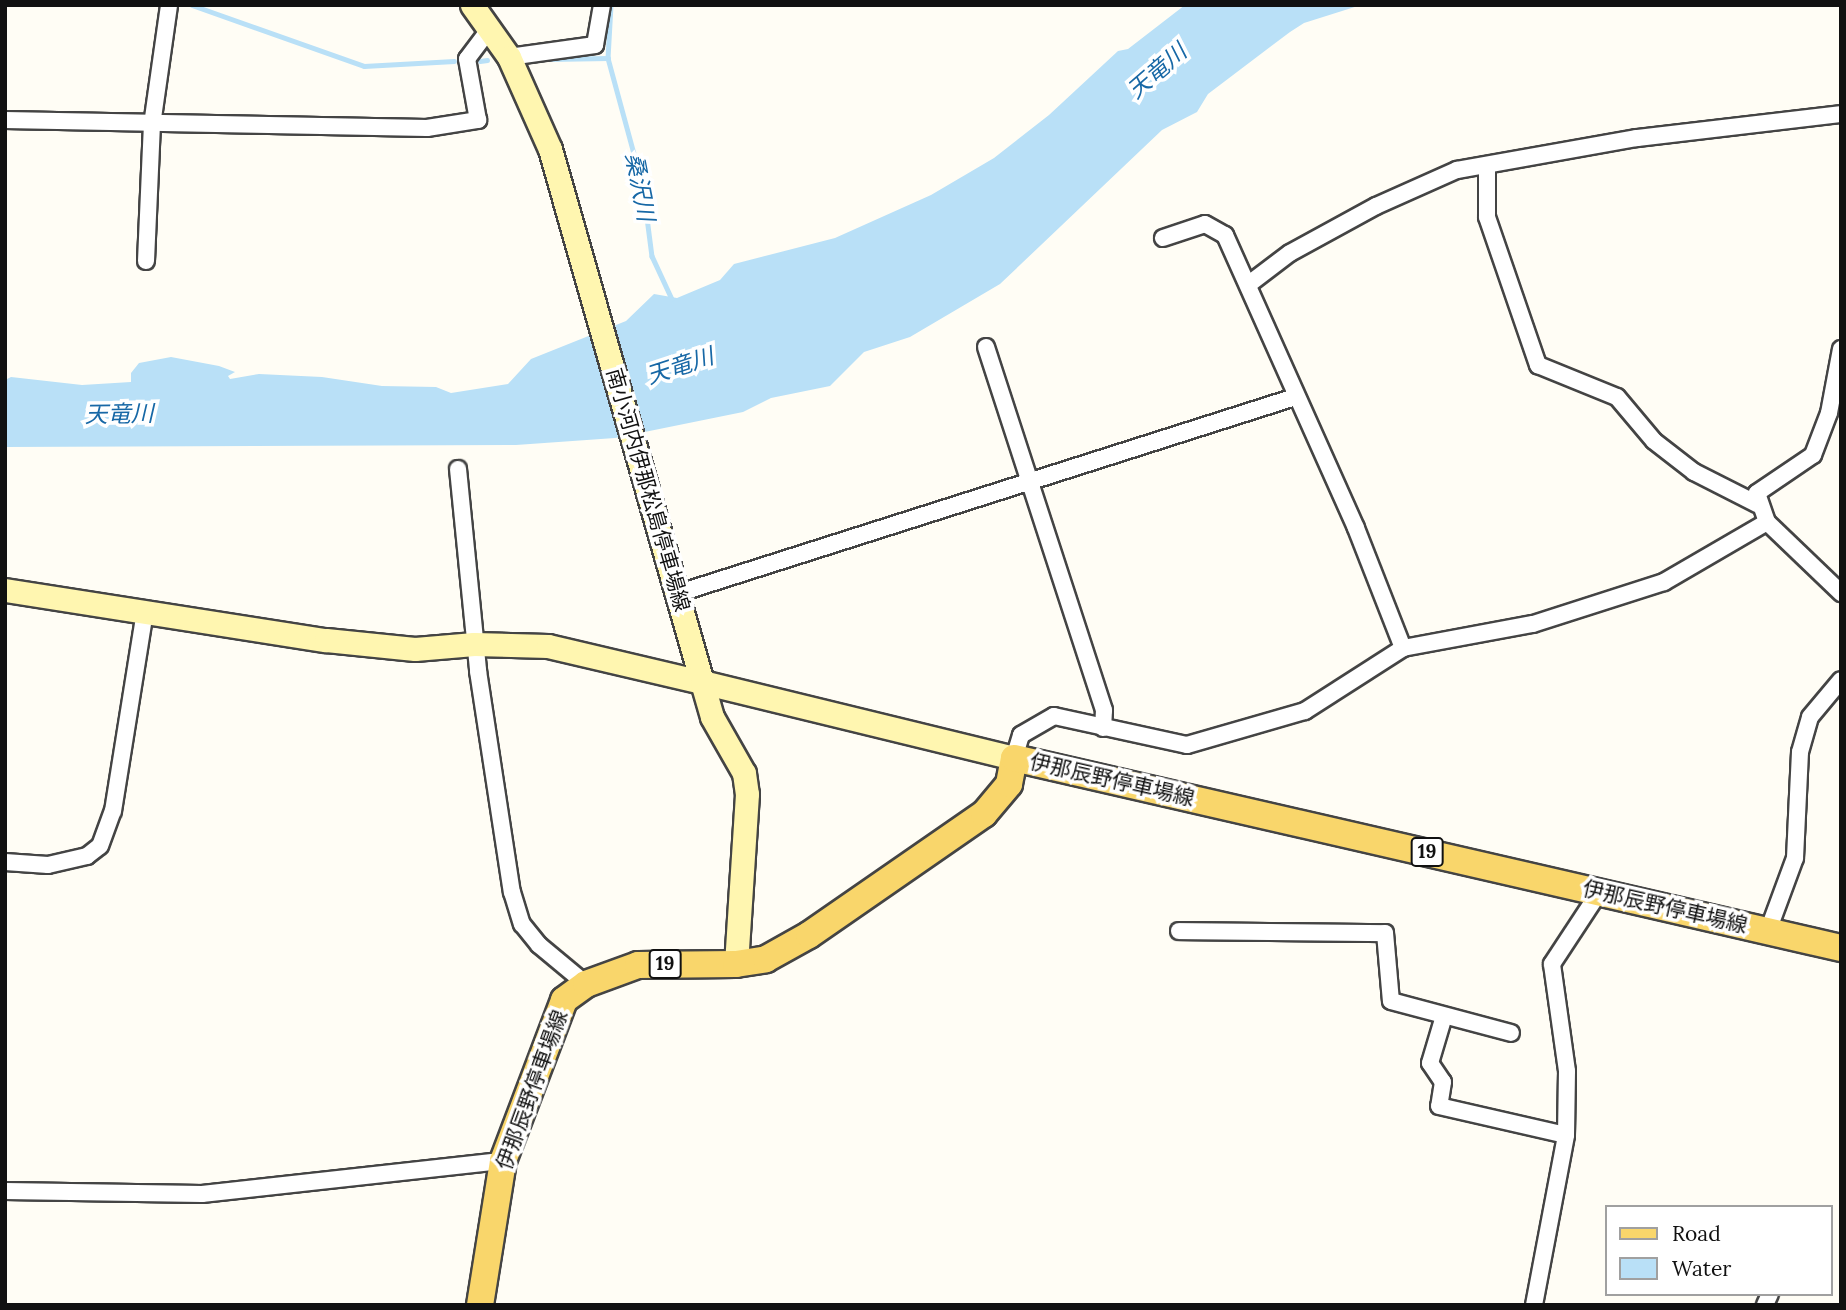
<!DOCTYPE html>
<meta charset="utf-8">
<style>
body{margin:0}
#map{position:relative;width:1846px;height:1310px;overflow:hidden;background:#fffdf5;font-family:Lora,"Noto Sans JP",serif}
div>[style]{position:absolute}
.water>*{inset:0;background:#b9e0f7}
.stream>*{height:4.5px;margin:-2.25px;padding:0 2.25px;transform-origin:2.25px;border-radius:2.25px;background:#b9e0f7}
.roads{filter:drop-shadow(2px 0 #444) drop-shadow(-2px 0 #444) drop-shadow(0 2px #444) drop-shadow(0 -2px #444)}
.street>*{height:16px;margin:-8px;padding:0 8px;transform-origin:8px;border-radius:8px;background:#fff}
.secondary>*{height:23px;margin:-11.5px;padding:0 11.5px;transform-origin:11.5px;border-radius:11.5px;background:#fff6b0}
.primary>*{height:26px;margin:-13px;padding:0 13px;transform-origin:13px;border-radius:13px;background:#f9d66b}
span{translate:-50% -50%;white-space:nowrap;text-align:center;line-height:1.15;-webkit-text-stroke:7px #fff;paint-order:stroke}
.shield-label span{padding:2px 5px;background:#fff;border:2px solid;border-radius:5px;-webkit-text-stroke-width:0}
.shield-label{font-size:19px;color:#111;font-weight:700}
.street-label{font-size:21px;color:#111}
.water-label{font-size:23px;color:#1768a6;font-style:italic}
.frame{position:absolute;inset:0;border:7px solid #111;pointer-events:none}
.legend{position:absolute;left:1605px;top:1205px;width:228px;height:91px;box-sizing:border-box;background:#fff;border:2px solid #a0a0a0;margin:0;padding:9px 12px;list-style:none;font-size:21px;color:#111}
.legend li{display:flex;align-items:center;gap:14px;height:35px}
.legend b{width:35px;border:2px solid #a0a0a0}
</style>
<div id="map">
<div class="water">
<div style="clip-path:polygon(1185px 5px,1361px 5px,1304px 23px,1290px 32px,1208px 94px,1197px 112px,1162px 130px,1000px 284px,910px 337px,864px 352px,830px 386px,771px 398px,743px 412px,615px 438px,516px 445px,5px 447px,5px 380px,11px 377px,82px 385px,131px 382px,131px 373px,139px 363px,171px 357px,219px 366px,235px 372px,228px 376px,230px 379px,259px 374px,322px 377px,382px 386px,436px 387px,451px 393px,508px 384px,531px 359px,626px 321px,654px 294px,677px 298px,720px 280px,734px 264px,835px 238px,931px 195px,994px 158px,1049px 115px,1118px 51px,1128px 49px)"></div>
</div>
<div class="stream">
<div style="left:192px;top:5px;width:182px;rotate:19.5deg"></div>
<div style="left:364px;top:66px;width:90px;rotate:-3.2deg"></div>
<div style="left:611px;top:5px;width:53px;rotate:93.2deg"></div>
<div style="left:608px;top:58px;width:134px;rotate:74.8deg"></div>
<div style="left:643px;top:187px;width:70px;rotate:82.6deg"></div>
<div style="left:652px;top:256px;width:47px;rotate:65.1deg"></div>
<div style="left:549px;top:59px;width:59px;rotate:-1deg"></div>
<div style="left:480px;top:61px;width:7px;rotate:-8deg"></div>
</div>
<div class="roads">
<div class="street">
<div style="left:509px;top:57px;width:87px;rotate:-7.9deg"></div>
<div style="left:595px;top:45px;width:41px;rotate:-80.1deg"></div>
<div style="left:5px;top:120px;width:422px;rotate:1.1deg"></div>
<div style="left:427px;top:128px;width:52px;rotate:-8.9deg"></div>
<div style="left:478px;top:120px;width:62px;rotate:-100.2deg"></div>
<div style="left:467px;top:59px;width:40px;rotate:-53deg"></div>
<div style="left:1487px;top:167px;width:50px;rotate:90deg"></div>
<div style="left:1487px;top:217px;width:157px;rotate:71deg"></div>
<div style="left:1538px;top:365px;width:85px;rotate:22.1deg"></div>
<div style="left:1617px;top:397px;width:57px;rotate:49.9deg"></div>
<div style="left:1654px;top:441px;width:51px;rotate:37.8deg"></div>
<div style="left:1694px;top:472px;width:71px;rotate:26.9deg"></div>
<div style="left:1163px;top:238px;width:44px;rotate:-18.4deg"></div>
<div style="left:1205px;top:224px;width:23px;rotate:29deg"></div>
<div style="left:1225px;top:235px;width:321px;rotate:65.9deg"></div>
<div style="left:1356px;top:528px;width:129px;rotate:68.6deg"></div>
<div style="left:146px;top:261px;width:136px;rotate:-87.5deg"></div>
<div style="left:152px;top:125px;width:121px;rotate:-81.9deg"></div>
<div style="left:1249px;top:284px;width:51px;rotate:-37.1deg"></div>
<div style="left:1290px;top:253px;width:98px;rotate:-28.7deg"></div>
<div style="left:1376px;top:206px;width:89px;rotate:-24deg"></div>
<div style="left:1457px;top:170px;width:183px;rotate:-10.1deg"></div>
<div style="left:1637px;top:138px;width:205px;rotate:-6.7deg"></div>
<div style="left:986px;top:347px;width:382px;rotate:72deg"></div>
<div style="left:1104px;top:710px;width:18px;rotate:93deg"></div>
<div style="left:1841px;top:349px;width:65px;rotate:100.6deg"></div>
<div style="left:1829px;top:413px;width:45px;rotate:110.9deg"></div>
<div style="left:1813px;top:455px;width:68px;rotate:145.8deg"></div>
<div style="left:1757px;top:493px;width:31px;rotate:71deg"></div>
<div style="left:1767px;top:522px;width:103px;rotate:43.8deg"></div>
<div style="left:458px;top:469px;width:203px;rotate:84.3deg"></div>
<div style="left:478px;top:671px;width:224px;rotate:81.3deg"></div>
<div style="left:512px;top:892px;width:34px;rotate:73deg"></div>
<div style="left:522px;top:924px;width:27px;rotate:51deg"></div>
<div style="left:539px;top:945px;width:61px;rotate:39.7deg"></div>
<div style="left:676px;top:594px;width:650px;rotate:-17.65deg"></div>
<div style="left:1014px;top:758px;width:24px;rotate:-73deg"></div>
<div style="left:1021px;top:735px;width:38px;rotate:-30deg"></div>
<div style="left:1054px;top:716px;width:136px;rotate:12.3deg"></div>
<div style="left:1187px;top:745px;width:123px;rotate:-16.1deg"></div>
<div style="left:1305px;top:711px;width:117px;rotate:-32.7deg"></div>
<div style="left:1403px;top:648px;width:132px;rotate:-10.5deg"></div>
<div style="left:1533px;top:624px;width:138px;rotate:-17.8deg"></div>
<div style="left:1664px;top:582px;width:119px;rotate:-30.2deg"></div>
<div style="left:5px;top:862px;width:43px;rotate:4deg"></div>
<div style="left:48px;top:865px;width:40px;rotate:-13deg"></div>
<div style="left:87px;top:856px;width:16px;rotate:-38deg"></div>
<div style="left:100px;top:846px;width:37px;rotate:-70deg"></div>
<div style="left:113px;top:811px;width:202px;rotate:-80.9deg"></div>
<div style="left:1179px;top:931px;width:206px;rotate:0.6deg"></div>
<div style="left:1385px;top:933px;width:68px;rotate:85deg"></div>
<div style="left:1391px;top:1001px;width:124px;rotate:14.9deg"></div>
<div style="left:1768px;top:931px;width:78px;rotate:-69.7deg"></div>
<div style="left:1795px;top:858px;width:106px;rotate:-87.3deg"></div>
<div style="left:1800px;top:752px;width:36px;rotate:-74deg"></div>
<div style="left:1810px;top:717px;width:48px;rotate:-50deg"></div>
<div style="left:1444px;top:1016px;width:49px;rotate:106.6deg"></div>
<div style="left:1430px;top:1063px;width:23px;rotate:56deg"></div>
<div style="left:1443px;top:1082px;width:24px;rotate:99deg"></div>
<div style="left:1439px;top:1106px;width:130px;rotate:12.9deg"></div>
<div style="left:5px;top:1191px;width:197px;rotate:0.9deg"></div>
<div style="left:202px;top:1194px;width:303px;rotate:-6.3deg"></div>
<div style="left:1534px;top:1305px;width:173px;rotate:-79.3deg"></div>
<div style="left:1566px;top:1135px;width:64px;rotate:-89.1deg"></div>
<div style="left:1567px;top:1071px;width:108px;rotate:-98deg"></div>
<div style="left:1552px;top:964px;width:87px;rotate:-56.7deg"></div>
<div style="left:1765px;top:1305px;width:12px;rotate:-66deg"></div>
</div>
<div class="secondary">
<div style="left:472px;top:5px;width:64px;rotate:54.6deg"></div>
<div style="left:509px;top:57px;width:101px;rotate:66deg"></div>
<div style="left:550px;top:149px;width:554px;rotate:74.08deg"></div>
<div style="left:702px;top:682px;width:321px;rotate:13.7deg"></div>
<div style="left:5px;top:590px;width:325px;rotate:8.9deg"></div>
<div style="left:326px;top:640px;width:89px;rotate:5.8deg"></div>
<div style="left:415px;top:649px;width:59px;rotate:-4.8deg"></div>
<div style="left:474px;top:644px;width:74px;rotate:1.5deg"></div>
<div style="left:548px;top:646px;width:158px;rotate:13.2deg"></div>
<div style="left:702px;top:682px;width:36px;rotate:74deg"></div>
<div style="left:712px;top:717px;width:64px;rotate:60.3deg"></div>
<div style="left:744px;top:773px;width:21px;rotate:82deg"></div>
<div style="left:747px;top:794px;width:170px;rotate:93.7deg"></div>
</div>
<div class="primary">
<div style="left:480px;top:1305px;width:146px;rotate:-80.9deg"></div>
<div style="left:503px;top:1161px;width:172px;rotate:-69.2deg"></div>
<div style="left:564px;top:1000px;width:27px;rotate:-36deg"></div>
<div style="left:586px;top:984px;width:55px;rotate:-20.1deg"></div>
<div style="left:638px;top:965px;width:98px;rotate:-0.6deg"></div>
<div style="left:736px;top:964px;width:30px;rotate:-9deg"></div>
<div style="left:766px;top:959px;width:49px;rotate:-29.2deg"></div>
<div style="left:809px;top:935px;width:213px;rotate:-34.7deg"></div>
<div style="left:984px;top:814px;width:39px;rotate:-50deg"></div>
<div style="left:1009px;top:784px;width:26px;rotate:-79deg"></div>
<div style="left:1014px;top:758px;width:849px;rotate:12.94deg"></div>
</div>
</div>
<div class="shield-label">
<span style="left:1427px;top:852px">19</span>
<span style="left:665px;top:964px">19</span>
</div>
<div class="street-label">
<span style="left:648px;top:490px;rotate:74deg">南小河内伊那松島停車場線</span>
<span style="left:1112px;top:780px;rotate:13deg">伊那辰野停車場線</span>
<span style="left:1665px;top:907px;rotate:13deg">伊那辰野停車場線</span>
<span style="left:532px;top:1090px;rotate:-70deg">伊那辰野停車場線</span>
</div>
<div class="water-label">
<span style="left:1157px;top:71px;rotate:-41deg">天竜川</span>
<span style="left:640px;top:187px;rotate:79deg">桑沢川</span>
<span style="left:680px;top:366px;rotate:-18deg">天竜川</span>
<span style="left:119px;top:414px;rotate:-1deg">天竜川</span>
</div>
<div class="frame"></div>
<ul class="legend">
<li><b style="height:9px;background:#f9d66b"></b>Road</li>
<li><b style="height:19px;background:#b9e0f7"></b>Water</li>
</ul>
</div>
